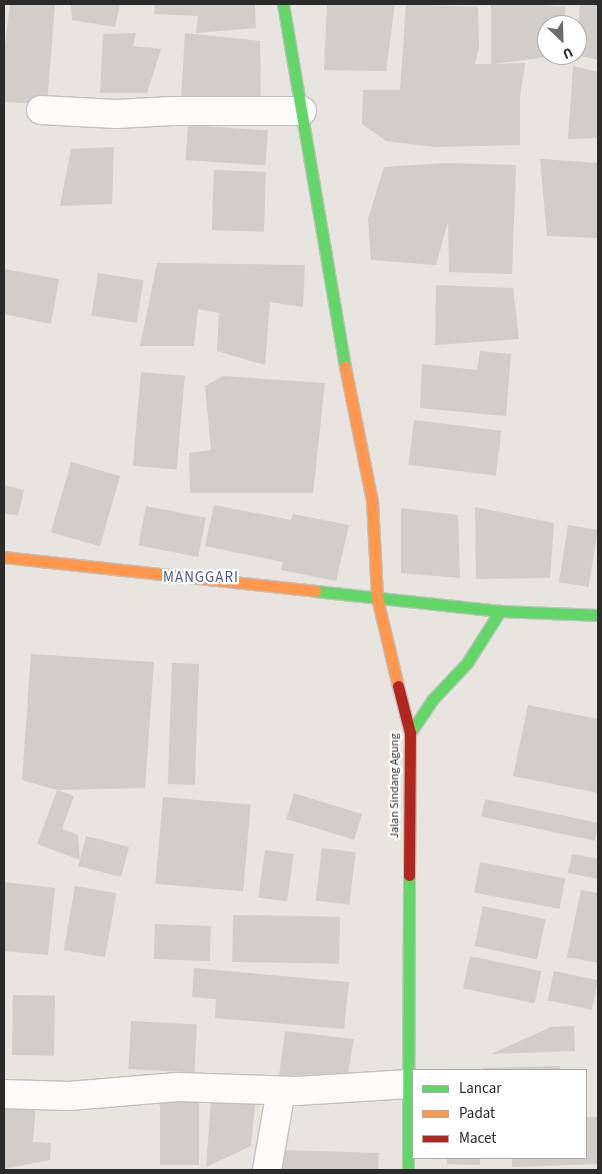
<!DOCTYPE html>
<style>
body{margin:0}
#map{position:relative;width:602px;height:1174px;overflow:hidden;background:#e8e4e0;font-family:"Source Sans 3",sans-serif}
div>[style]{position:absolute}
.building>*{inset:0;background:#d0cdca;transform-origin:0 0}
.roads{filter:drop-shadow(1px 0 #c2c1c1) drop-shadow(-1px 0 #c2c1c1) drop-shadow(0 1px #c2c1c1) drop-shadow(0 -1px #c2c1c1)}
.street>*{height:28px;margin:-14px;padding:0 14px;transform-origin:14px;border-radius:14px;background:#fcfbfa}
.fast>*{height:11px;margin:-5.5px;padding:0 5.5px;transform-origin:5.5px;border-radius:5.5px;background:#63d668}
.slow>*{height:11px;margin:-5.5px;padding:0 5.5px;transform-origin:5.5px;border-radius:5.5px;background:#ff974d}
.jam>*{height:11px;margin:-5.5px;padding:0 5.5px;transform-origin:5.5px;border-radius:5.5px;background:#b3261e}
span{translate:-50% -50%;white-space:nowrap;text-align:center;line-height:1.15;-webkit-text-stroke:4.5px #fff;paint-order:stroke}
.street-label{font-size:12px;color:#2b2b2b}
.quarter-label{font-size:15px;color:#4c5e7b;letter-spacing:1px}
.frame{position:absolute;inset:0;border:5px solid #2b2b2b;pointer-events:none}
.legend{position:absolute;left:412px;top:1069px;width:175px;height:90px;box-sizing:border-box;background:#fff;border:1px solid #aaa;margin:0;padding:6px 9px;list-style:none;font-size:15px;color:#2b2b2b}
.legend li{display:flex;align-items:center;gap:10px;height:25px}
.legend b{width:25px;border:1px solid #aaa}
.north{position:absolute;left:537px;top:15px;width:50px;height:50px;box-sizing:border-box;background:#fff;border:1px solid #aaa;border-radius:50%;rotate:156deg;font-size:14px;font-weight:700;line-height:20px;text-align:center;color:#2b2b2b}
.north::after{content:'';display:block;margin:auto;width:18px;height:22px;background:#6d6c6a;clip-path:polygon(50% 0,100% 100%,50% 72%,0 100%)}
</style>
<div id="map">
<div class="building">
<div style="clip-path:polygon(10px 4px,55px 4px,47px 104px,4px 102px,4px 53px)"></div>
<div style="clip-path:polygon(71px 4px,120px 4px,115px 27px,72px 20px)"></div>
<div style="clip-path:polygon(155px 4px,255px 4px,256px 28px,196px 33px,198px 16px,154px 14px)"></div>
<div style="clip-path:polygon(327px 4px,395px 4px,386px 71px,324px 70px)"></div>
<div style="clip-path:polygon(406px 4px,478px 7px,479px 47px,475px 64px,491px 64px,491px 4px,533px 4px,566px 7px,563px 25px,547px 25px,547px 55px,554px 56px,494px 64px,525px 63px,520px 98px,520px 145px,435px 147px,386px 141px,362px 124px,363px 90px,400px 90px)"></div>
<div style="clip-path:polygon(580px 4px,598px 4px,598px 60px,577px 55px)"></div>
<div style="clip-path:polygon(136px 33px,133px 46px,161px 49px,147px 93px,100px 93px,103px 34px)"></div>
<div style="clip-path:polygon(185px 33px,260px 41px,261px 102px,181px 100px)"></div>
<div style="clip-path:polygon(573px 66px,598px 72px,598px 138px,568px 139px)"></div>
<div style="left:188px;top:125px;width:80px;height:35px;rotate:4deg"></div>
<div style="clip-path:polygon(114px 147px,112px 204px,60px 206px,71px 149px)"></div>
<div style="clip-path:polygon(540px 159px,598px 163px,598px 238px,547px 236px)"></div>
<div style="clip-path:polygon(446px 163px,516px 165px,512px 274px,449px 272px,448px 222px,436px 265px,371px 260px,368px 219px,384px 167px)"></div>
<div style="left:214px;top:170px;width:52px;height:60px;rotate:2deg"></div>
<div style="clip-path:polygon(157px 263px,305px 265px,303px 307px,270px 302px,265px 365px,217px 351px,219px 313px,198px 309px,194px 346px,140px 346px)"></div>
<div style="clip-path:polygon(4px 269px,59px 279px,51px 324px,4px 314px)"></div>
<div style="left:98px;top:273px;width:46px;height:43px;rotate:9deg"></div>
<div style="clip-path:polygon(436px 285px,513px 288px,519px 339px,435px 345px)"></div>
<div style="clip-path:polygon(480px 351px,511px 354px,506px 416px,420px 408px,422px 364px,477px 370px)"></div>
<div style="left:141px;top:372px;width:44px;height:94px;rotate:5deg"></div>
<div style="clip-path:polygon(223px 376px,325px 383px,313px 493px,190px 493px,189px 453px,211px 450px,205px 386px)"></div>
<div style="left:414px;top:420px;width:88px;height:45px;rotate:7deg"></div>
<div style="left:71px;top:462px;width:51px;height:73px;rotate:16deg"></div>
<div style="clip-path:polygon(4px 485px,24px 490px,18px 516px,4px 513px)"></div>
<div style="clip-path:polygon(214px 505px,291px 520px,293px 514px,349px 525px,336px 581px,281px 570px,283px 562px,205px 546px)"></div>
<div style="left:146px;top:506px;width:61px;height:40px;rotate:11deg"></div>
<div style="clip-path:polygon(475px 507px,554px 523px,550px 578px,476px 579px)"></div>
<div style="clip-path:polygon(401px 508px,458px 515px,460px 578px,401px 573px)"></div>
<div style="left:568px;top:525px;width:30px;height:58px;rotate:9deg"></div>
<div style="clip-path:polygon(31px 654px,154px 662px,145px 788px,57px 790px,22px 780px)"></div>
<div style="left:172px;top:663px;width:27px;height:121px;rotate:2deg"></div>
<div style="clip-path:polygon(528px 705px,598px 719px,598px 793px,513px 776px)"></div>
<div style="clip-path:polygon(57px 790px,74px 796px,62px 829px,78px 835px,80px 860px,86px 836px,129px 847px,121px 877px,78px 866px,80px 860px,37px 844px)"></div>
<div style="left:163px;top:797px;width:88px;height:87px;rotate:5deg"></div>
<div style="left:485px;top:799px;width:116px;height:18px;rotate:12deg"></div>
<div style="left:362px;top:814px;width:27px;height:71px;rotate:107deg"></div>
<div style="left:322px;top:848px;width:34px;height:53px;rotate:7deg"></div>
<div style="left:265px;top:850px;width:29px;height:48px;rotate:8deg"></div>
<div style="clip-path:polygon(572px 854px,598px 859px,598px 879px,568px 873px)"></div>
<div style="left:480px;top:862px;width:87px;height:31px;rotate:11deg"></div>
<div style="clip-path:polygon(4px 882px,55px 888px,48px 955px,4px 951px)"></div>
<div style="left:75px;top:886px;width:42px;height:65px;rotate:10deg"></div>
<div style="clip-path:polygon(581px 890px,598px 893px,598px 963px,567px 957px)"></div>
<div style="left:483px;top:906px;width:64px;height:41px;rotate:12deg"></div>
<div style="left:233px;top:915px;width:107px;height:47px;rotate:1deg"></div>
<div style="left:155px;top:924px;width:56px;height:35px;rotate:2deg"></div>
<div style="left:470px;top:956px;width:73px;height:33px;rotate:12deg"></div>
<div style="clip-path:polygon(194px 968px,349px 982px,344px 1029px,215px 1018px,216px 999px,192px 997px)"></div>
<div style="left:554px;top:971px;width:45px;height:30px;rotate:12deg"></div>
<div style="left:13px;top:995px;width:42px;height:60px;rotate:1deg"></div>
<div style="left:131px;top:1021px;width:66px;height:48px;rotate:3deg"></div>
<div style="clip-path:polygon(574px 1026px,575px 1051px,491px 1054px,551px 1027px)"></div>
<div style="clip-path:polygon(285px 1031px,354px 1039px,348px 1073px,279px 1076px)"></div>
<div style="clip-path:polygon(560px 1066px,560px 1070px,483px 1070px,483px 1068px)"></div>
<div style="left:160px;top:1100px;width:39px;height:65px"></div>
<div style="clip-path:polygon(211px 1101px,255px 1105px,251px 1146px,206px 1167px)"></div>
<div style="clip-path:polygon(36px 1103px,33px 1142px,51px 1143px,50px 1160px,4px 1169px,4px 1105px)"></div>
<div style="clip-path:polygon(586px 1117px,598px 1117px,598px 1164px,512px 1167px,512px 1158px,586px 1158px)"></div>
<div style="clip-path:polygon(281px 1150px,379px 1153px,378px 1170px,281px 1170px)"></div>
<div style="clip-path:polygon(447px 1158px,480px 1158px,480px 1165px,447px 1164px)"></div>
</div>
<div class="roads">
<div class="street">
<div style="left:41px;top:110px;width:75px;rotate:3.1deg"></div>
<div style="left:116px;top:114px;width:56px;rotate:-3.1deg"></div>
<div style="left:172px;top:111px;width:130px"></div>
<div style="left:4px;top:1094px;width:65px;rotate:1.8deg"></div>
<div style="left:69px;top:1096px;width:109px;rotate:-4.7deg"></div>
<div style="left:178px;top:1087px;width:119px;rotate:1.9deg"></div>
<div style="left:297px;top:1091px;width:112px;rotate:-3.6deg"></div>
<div style="left:267px;top:1170px;width:80px;rotate:-80deg"></div>
</div>
<div class="fast">
<div style="left:283px;top:4px;width:368px;rotate:80.3deg"></div>
<div style="left:315px;top:591px;width:186px;rotate:6.2deg"></div>
<div style="left:500px;top:611px;width:98px;rotate:2.3deg"></div>
<div style="left:410px;top:733px;width:40px;rotate:-56deg"></div>
<div style="left:432px;top:700px;width:51px;rotate:-46.6deg"></div>
<div style="left:467px;top:663px;width:62px;rotate:-57.6deg"></div>
<div style="left:408px;top:1170px;width:295px;rotate:-89.8deg"></div>
</div>
<div class="slow">
<div style="left:345px;top:367px;width:137px;rotate:78.6deg"></div>
<div style="left:372px;top:501px;width:97px;rotate:87deg"></div>
<div style="left:377px;top:598px;width:90px;rotate:76.6deg"></div>
<div style="left:4px;top:557px;width:313px;rotate:6.2deg"></div>
</div>
<div class="jam">
<div style="left:398px;top:686px;width:49px;rotate:75.7deg"></div>
<div style="left:410px;top:733px;width:142px;rotate:90.4deg"></div>
</div>
</div>
<div class="street-label">
<span style="left:395px;top:786px;rotate:-90deg">Jalan Sindang Agung</span>
</div>
<div class="quarter-label">
<span style="left:201px;top:578px">MANGGARI</span>
</div>
<div class="frame"></div>
<ul class="legend">
<li><b style="height:6px;background:#63d668"></b>Lancar</li>
<li><b style="height:6px;background:#ff974d"></b>Padat</li>
<li><b style="height:6px;background:#b3261e"></b>Macet</li>
</ul>
<div class="north">U</div>
</div>
